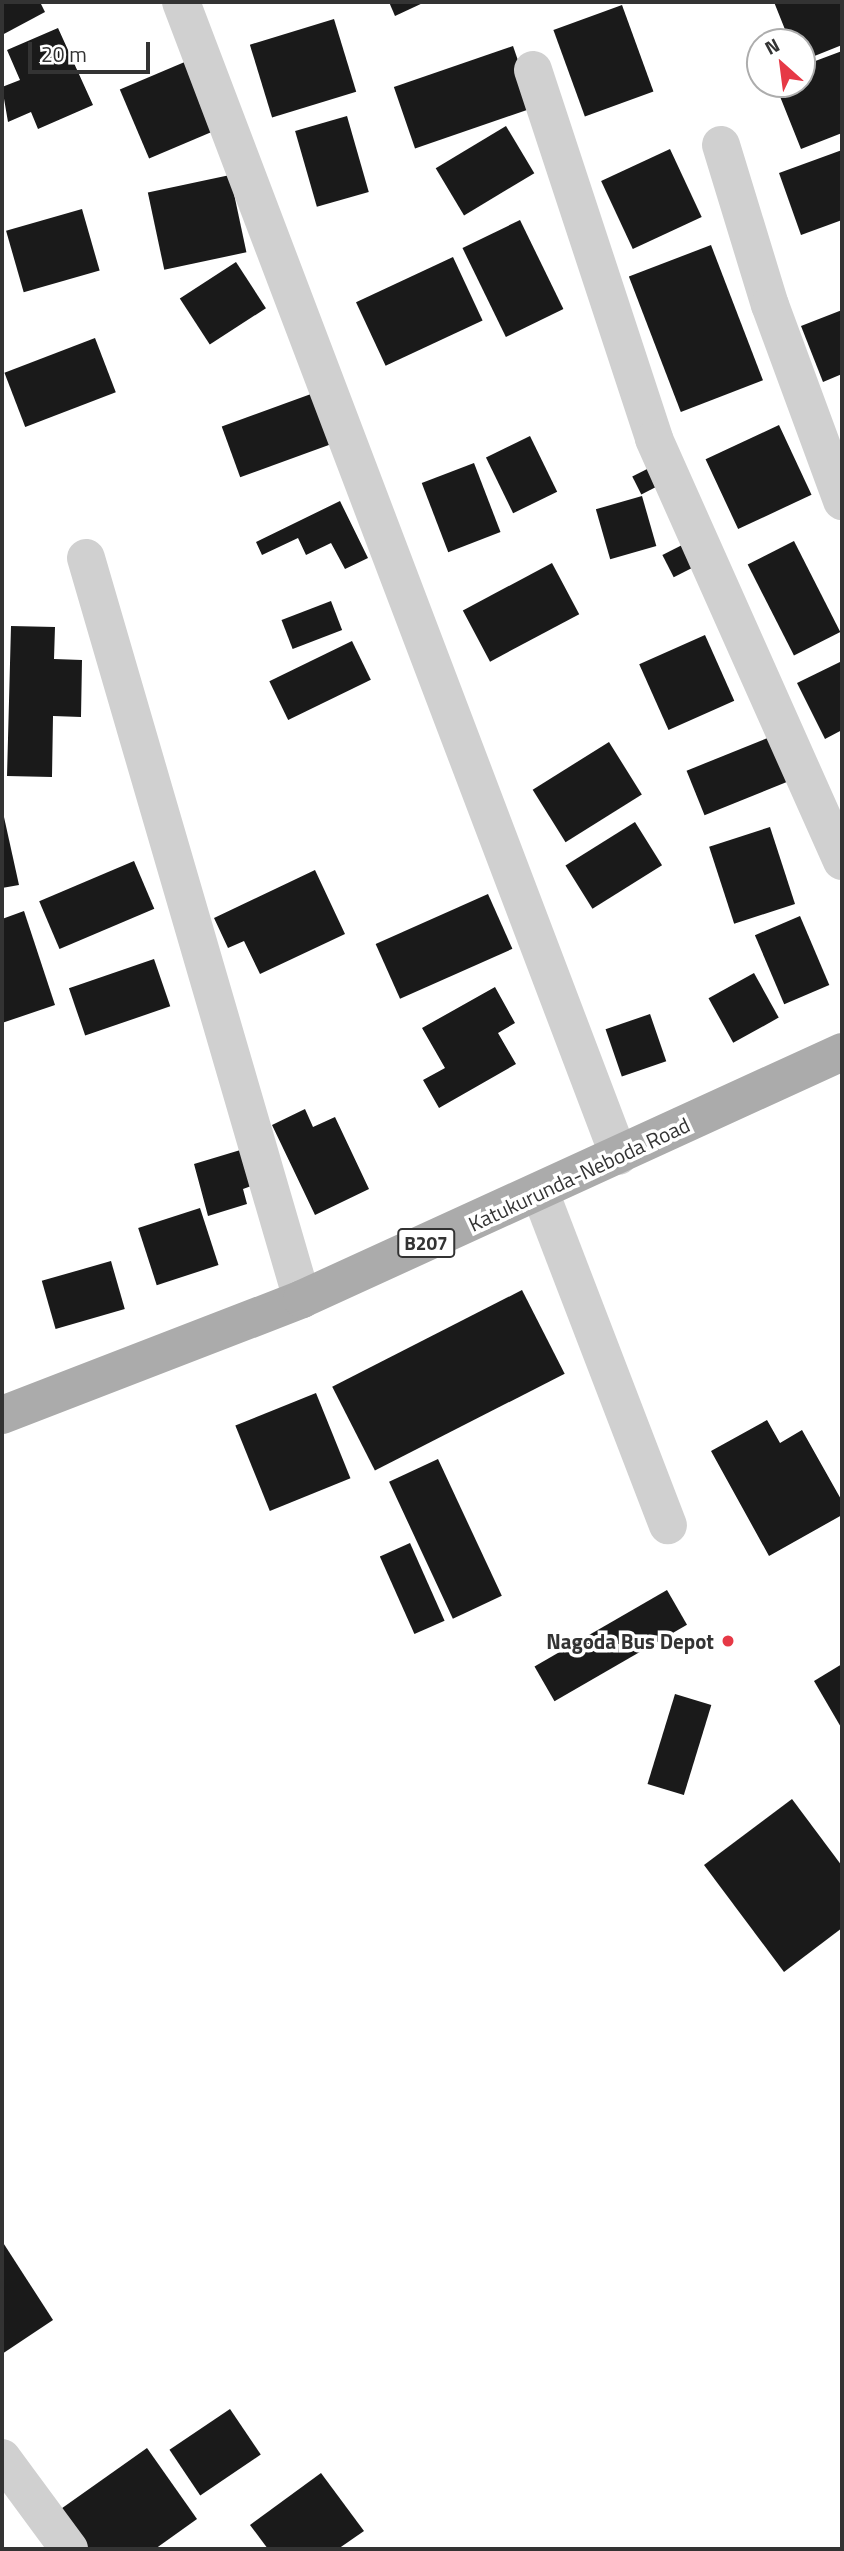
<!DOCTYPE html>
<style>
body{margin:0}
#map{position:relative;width:844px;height:2551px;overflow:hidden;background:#fff;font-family:"Titillium Web",sans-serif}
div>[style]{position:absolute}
.building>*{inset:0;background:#1a1a1a;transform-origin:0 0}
.minor>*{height:38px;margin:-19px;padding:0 19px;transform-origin:19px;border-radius:19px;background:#d0d0d0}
.major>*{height:38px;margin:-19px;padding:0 19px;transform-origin:19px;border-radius:19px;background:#ababab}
.dots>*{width:19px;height:19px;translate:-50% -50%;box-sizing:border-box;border:4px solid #fff;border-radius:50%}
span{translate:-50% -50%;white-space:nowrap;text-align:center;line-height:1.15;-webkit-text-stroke:7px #fff;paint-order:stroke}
.shield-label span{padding:2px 5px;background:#fff;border:2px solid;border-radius:5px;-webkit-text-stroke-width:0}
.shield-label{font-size:19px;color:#333;font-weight:700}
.street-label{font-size:21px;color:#333}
.poi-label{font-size:21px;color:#333;font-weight:700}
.right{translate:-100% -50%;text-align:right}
.frame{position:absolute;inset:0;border:4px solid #333;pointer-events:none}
.north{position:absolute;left:746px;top:28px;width:70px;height:70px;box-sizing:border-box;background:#fff;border:2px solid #adadad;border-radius:50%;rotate:332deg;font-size:19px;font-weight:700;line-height:28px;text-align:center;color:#333}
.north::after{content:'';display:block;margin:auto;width:24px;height:32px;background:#e63946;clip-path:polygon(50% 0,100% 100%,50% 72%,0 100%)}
.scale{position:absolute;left:28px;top:42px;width:122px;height:32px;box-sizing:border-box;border:4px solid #333;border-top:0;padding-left:9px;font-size:21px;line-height:24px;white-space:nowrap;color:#333;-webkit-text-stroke:5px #fff;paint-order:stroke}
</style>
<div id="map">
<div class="building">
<div style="clip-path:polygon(2px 2px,40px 2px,45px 12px,2px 35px)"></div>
<div style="clip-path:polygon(389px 2px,425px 2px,395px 16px)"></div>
<div style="clip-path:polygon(774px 2px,842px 2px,842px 45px,802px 61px,802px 42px,790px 42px)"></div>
<div style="left:622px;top:5px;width:92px;height:73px;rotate:70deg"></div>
<div style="left:334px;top:19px;width:76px;height:88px;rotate:73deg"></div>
<div style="clip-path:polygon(58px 28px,93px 105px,38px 129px,31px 112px,8px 122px,2px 87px,20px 80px,7px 50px)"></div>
<div style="left:513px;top:46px;width:65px;height:126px;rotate:71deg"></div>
<div style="clip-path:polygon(842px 51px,842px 133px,801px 149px,775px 84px,802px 84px,802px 66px)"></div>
<div style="left:187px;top:61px;width:75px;height:73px;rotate:67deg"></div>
<div style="left:347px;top:116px;width:79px;height:54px;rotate:74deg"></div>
<div style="left:506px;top:126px;width:55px;height:82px;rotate:59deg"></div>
<div style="left:670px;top:149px;width:75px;height:76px;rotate:65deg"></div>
<div style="clip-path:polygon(842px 150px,842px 220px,801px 235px,779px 173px)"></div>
<div style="left:230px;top:175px;width:79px;height:84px;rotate:78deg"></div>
<div style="left:82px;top:209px;width:64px;height:79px;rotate:74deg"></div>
<div style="left:520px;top:220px;width:99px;height:64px;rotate:64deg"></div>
<div style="left:711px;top:245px;width:145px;height:88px;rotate:69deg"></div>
<div style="left:453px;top:257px;width:70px;height:107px;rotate:65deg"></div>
<div style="left:236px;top:262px;width:55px;height:67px;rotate:57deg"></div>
<div style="clip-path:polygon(842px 310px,842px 374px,823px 382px,801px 326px)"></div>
<div style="left:95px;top:338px;width:58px;height:97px;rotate:69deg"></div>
<div style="left:311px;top:394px;width:54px;height:95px;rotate:70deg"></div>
<div style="left:779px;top:425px;width:77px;height:81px;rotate:65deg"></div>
<div style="left:530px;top:436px;width:62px;height:49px;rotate:64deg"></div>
<div style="left:474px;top:463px;width:74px;height:56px;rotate:69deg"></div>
<div style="left:659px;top:463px;width:20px;height:30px;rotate:63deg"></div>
<div style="left:642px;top:496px;width:52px;height:48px;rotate:74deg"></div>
<div style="clip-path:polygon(340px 501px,368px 558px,345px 569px,331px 543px,306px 555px,298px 538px,262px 555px,256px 542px)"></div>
<div style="left:690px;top:541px;width:25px;height:31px;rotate:63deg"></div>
<div style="left:794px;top:541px;width:102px;height:52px;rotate:63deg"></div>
<div style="left:552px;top:563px;width:58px;height:101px;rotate:62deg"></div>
<div style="left:331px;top:601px;width:31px;height:53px;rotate:69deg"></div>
<div style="clip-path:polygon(11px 626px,55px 627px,54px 659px,82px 660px,81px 717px,53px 716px,52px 777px,7px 776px)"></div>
<div style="left:705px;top:635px;width:72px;height:72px;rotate:66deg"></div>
<div style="left:352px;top:641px;width:43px;height:92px;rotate:64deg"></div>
<div style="clip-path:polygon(842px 661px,842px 730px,825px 739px,797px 683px)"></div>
<div style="left:770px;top:737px;width:48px;height:90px;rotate:68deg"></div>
<div style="left:609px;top:742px;width:62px;height:90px;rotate:58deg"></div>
<div style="clip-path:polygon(2px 808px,19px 885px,2px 888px)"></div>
<div style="left:635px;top:822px;width:51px;height:82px;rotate:58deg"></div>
<div style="left:770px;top:827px;width:81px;height:64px;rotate:72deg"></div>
<div style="left:134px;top:861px;width:52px;height:103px;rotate:67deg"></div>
<div style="clip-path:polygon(315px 870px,345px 934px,260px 974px,244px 941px,228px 948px,214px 918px)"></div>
<div style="left:488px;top:894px;width:60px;height:123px;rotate:66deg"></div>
<div style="clip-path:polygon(24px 911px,55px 1005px,2px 1023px,2px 919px)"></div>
<div style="left:800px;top:916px;width:75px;height:49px;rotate:67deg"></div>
<div style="left:154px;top:959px;width:50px;height:90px;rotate:71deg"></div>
<div style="left:754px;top:973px;width:51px;height:52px;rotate:61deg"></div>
<div style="clip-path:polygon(495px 987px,515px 1023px,498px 1033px,516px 1064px,439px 1108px,423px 1080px,445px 1068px,422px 1028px)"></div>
<div style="left:650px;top:1014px;width:50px;height:47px;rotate:71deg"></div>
<div style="clip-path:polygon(305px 1109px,313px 1127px,335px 1117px,369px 1189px,315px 1215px,272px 1125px)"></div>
<div style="clip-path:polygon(247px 1148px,257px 1184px,243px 1189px,247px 1204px,208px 1216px,194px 1164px)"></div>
<div style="left:200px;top:1208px;width:60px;height:65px;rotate:72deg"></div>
<div style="left:111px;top:1261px;width:50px;height:72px;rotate:74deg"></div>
<div style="left:522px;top:1290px;width:94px;height:213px;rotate:63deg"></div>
<div style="left:316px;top:1393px;width:92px;height:87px;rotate:68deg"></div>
<div style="clip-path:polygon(767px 1420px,780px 1443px,802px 1430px,842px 1501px,842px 1515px,769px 1556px,711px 1451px)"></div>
<div style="left:438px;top:1459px;width:151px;height:54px;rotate:65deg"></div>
<div style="left:410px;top:1543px;width:85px;height:33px;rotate:66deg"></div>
<div style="left:667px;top:1590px;width:40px;height:153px;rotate:60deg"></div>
<div style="clip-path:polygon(842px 1664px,842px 1729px,814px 1681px)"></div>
<div style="left:675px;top:1694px;width:38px;height:94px;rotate:17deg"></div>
<div style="clip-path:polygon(792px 1799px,842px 1866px,842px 1928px,784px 1972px,704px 1865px)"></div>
<div style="clip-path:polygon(2px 2241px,53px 2320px,2px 2354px)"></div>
<div style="left:230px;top:2409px;width:55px;height:73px;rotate:56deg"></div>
<div style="clip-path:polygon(147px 2448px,197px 2519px,155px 2549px,85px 2549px,58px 2511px)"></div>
<div style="clip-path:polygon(321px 2473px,364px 2531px,338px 2549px,268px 2549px,250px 2525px)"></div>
</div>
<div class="minor">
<div style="left:181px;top:2px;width:1234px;rotate:69.22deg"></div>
<div style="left:533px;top:70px;width:388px;rotate:71.8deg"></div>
<div style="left:654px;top:439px;width:462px;rotate:66deg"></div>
<div style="left:721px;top:145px;width:167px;rotate:73deg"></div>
<div style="left:770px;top:305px;width:209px;rotate:69.8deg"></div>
<div style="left:86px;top:558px;width:772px;rotate:73.75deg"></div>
<div style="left:540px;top:1192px;width:357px;rotate:69deg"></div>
<div style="left:2px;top:2458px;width:113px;rotate:53.6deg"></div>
</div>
<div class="major">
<div style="left:2px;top:1415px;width:322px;rotate:-21.1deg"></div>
<div style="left:302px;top:1299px;width:594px;rotate:-24.58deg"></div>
</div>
<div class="dots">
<div style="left:728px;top:1641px;background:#e63946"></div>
</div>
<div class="shield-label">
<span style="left:426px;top:1243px">B207</span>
</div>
<div class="street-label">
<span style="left:579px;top:1174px;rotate:-25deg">Katukurunda-Neboda Road</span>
</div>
<div class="poi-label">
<span class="right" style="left:714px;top:1641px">Nagoda Bus Depot</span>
</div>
<div class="frame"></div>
<div class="north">N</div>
<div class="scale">20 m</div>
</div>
